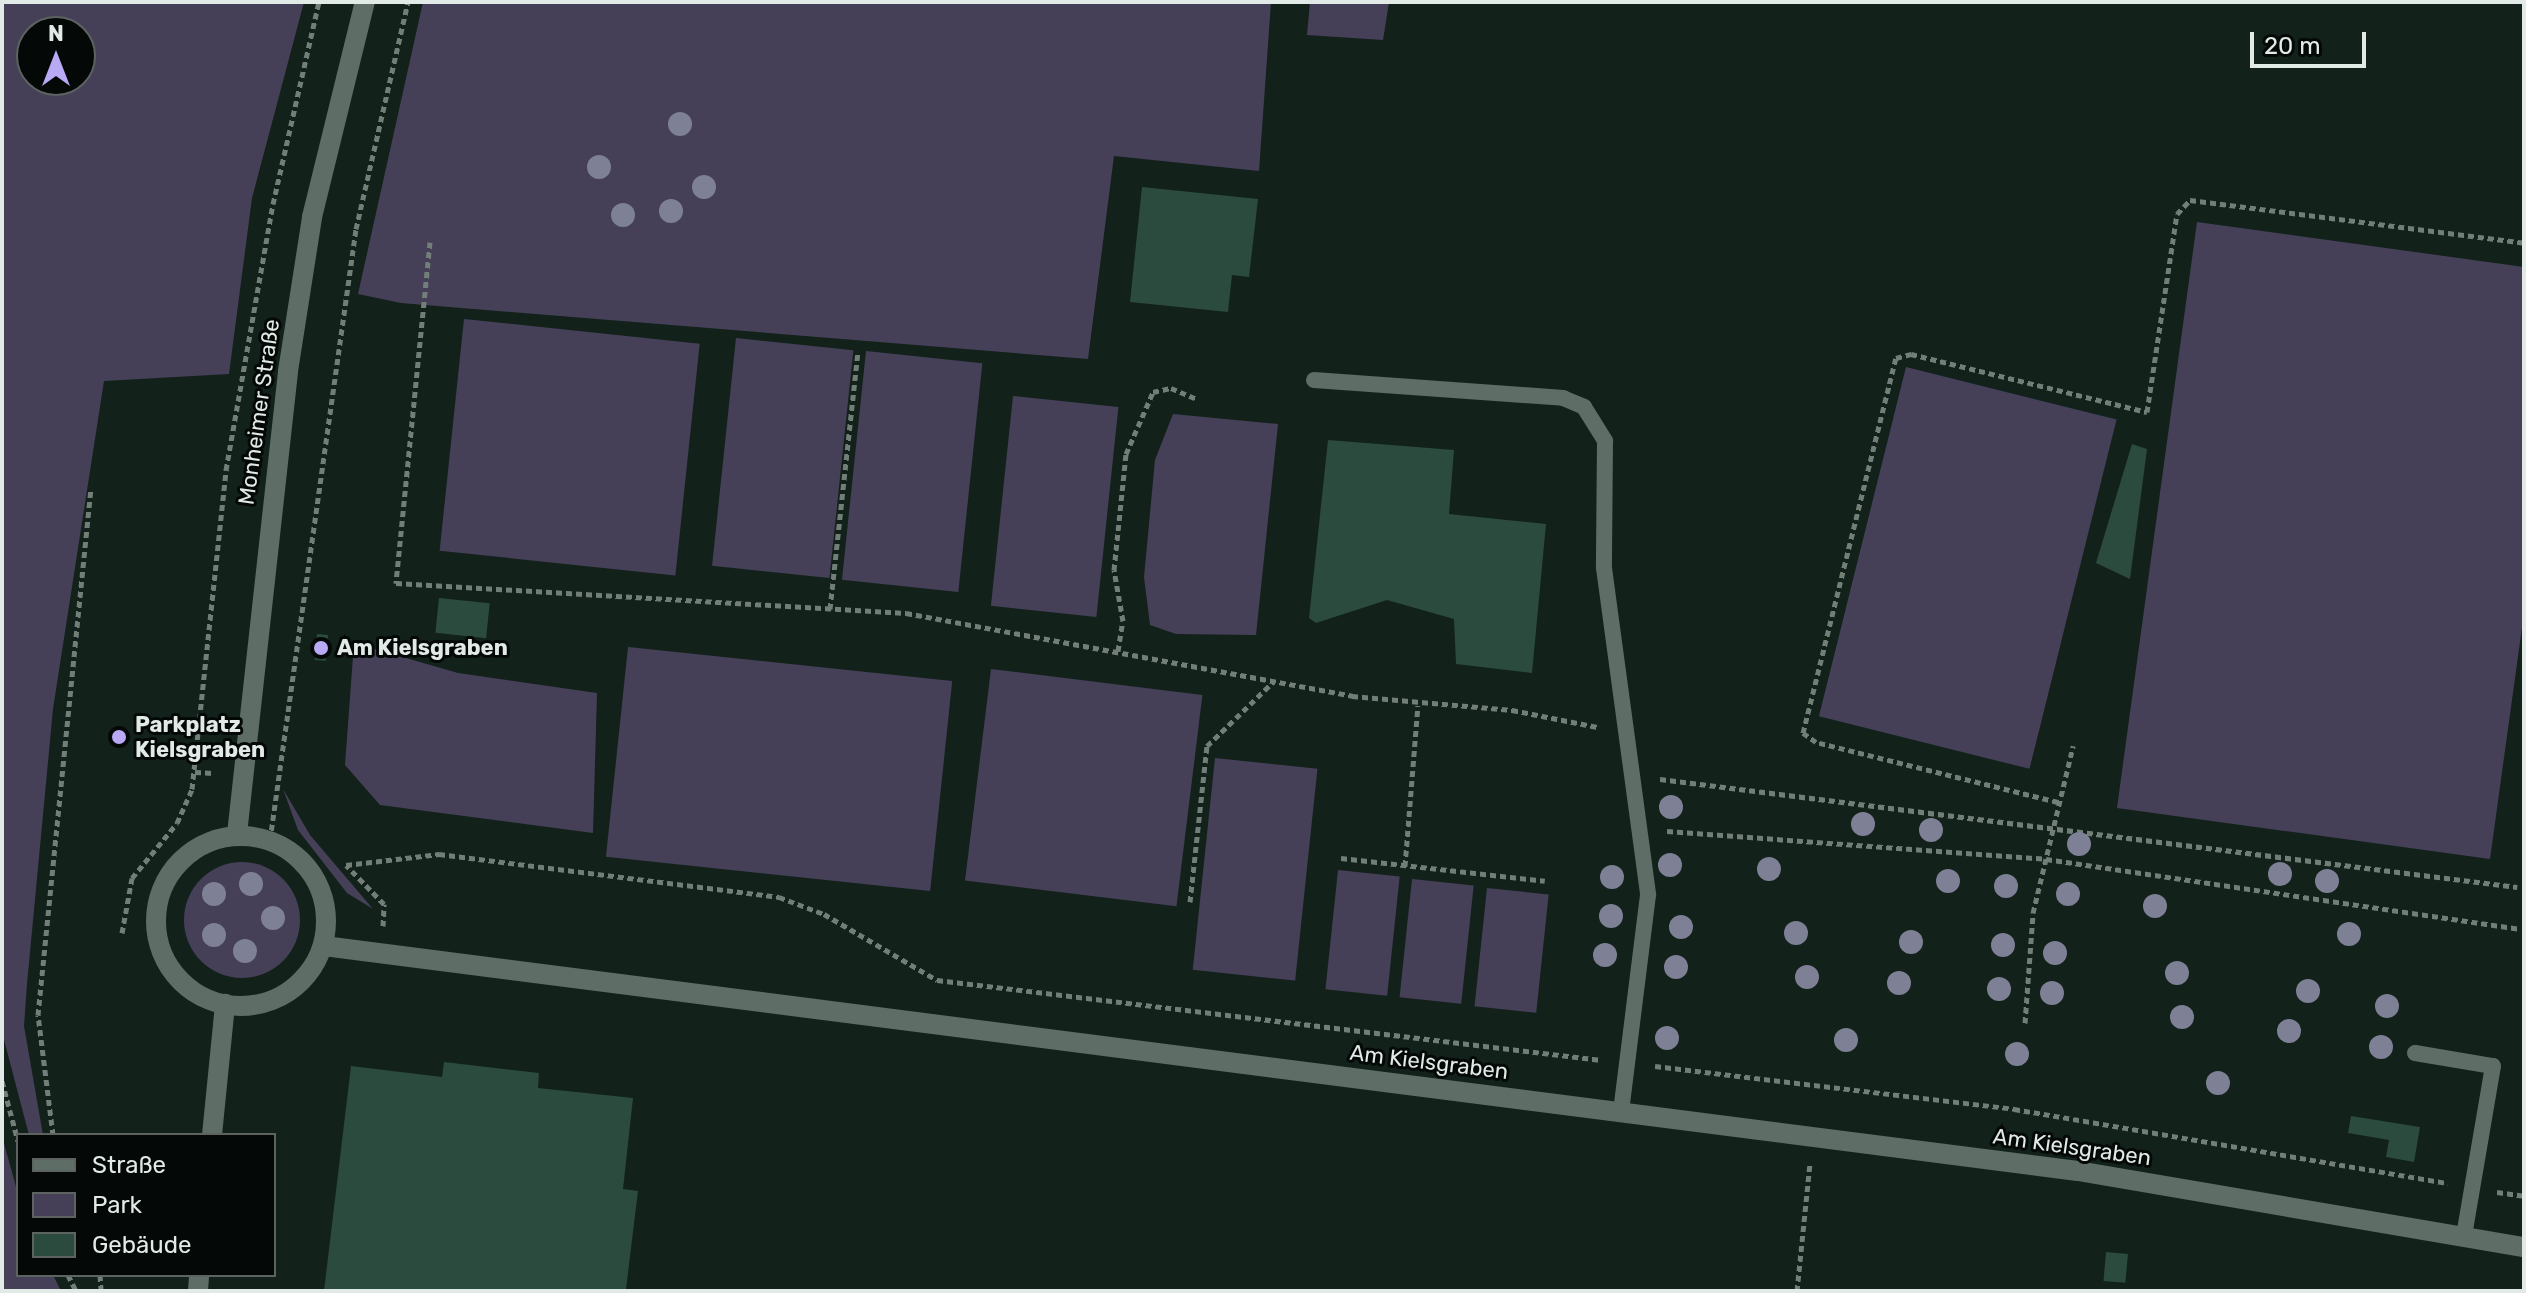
<!DOCTYPE html>
<meta charset="utf-8">
<style>
body{margin:0}
#map{position:relative;width:2526px;height:1293px;overflow:hidden;background:#13211b;font-family:Rubik,sans-serif}
div>[style]{position:absolute}
.green>*{inset:0;background:#454058;transform-origin:0 0}
.round{border-radius:50%}
.building>*{inset:0;background:#2b4b3e;transform-origin:0 0}
.path>*{height:5px;margin-top:-2.5px;transform-origin:0;background:repeating-linear-gradient(90deg,#727e78 0 6px,transparent 0 10px)}
.lane>*{height:16px;margin:-8px;padding:0 8px;transform-origin:8px;border-radius:8px;background:#5e6d66}
.secondary>*{height:20px;margin:-10px;padding:0 10px;transform-origin:10px;border-radius:10px;background:#5e6d66}
.secondary>.ring{margin:-10px;padding:0;box-sizing:content-box;background:none;border:20px solid #5e6d66;border-radius:50%}
.trees>*{width:24px;height:24px;margin:-12px;border-radius:50%;background:#7e8095}
.dots>*{width:22px;height:22px;translate:-50% -50%;box-sizing:border-box;border:4px solid #040907;border-radius:50%}
span{translate:-50% -50%;white-space:nowrap;text-align:center;line-height:1.15;-webkit-text-stroke:6px #040907;paint-order:stroke}
.street-label{font-size:22px;color:#e1eae6}
.poi-label{font-size:22px;color:#e1eae6;font-weight:700}
.left{translate:0 -50%;text-align:left}
.frame{position:absolute;inset:0;border:4px solid #e1eae6;pointer-events:none}
.legend{position:absolute;left:16px;top:1133px;width:260px;height:144px;box-sizing:border-box;background:#040907;border:2px solid #5c6360;margin:0;padding:10px 14px;list-style:none;font-size:24px;color:#e1eae6}
.legend li{display:flex;align-items:center;gap:16px;height:40px}
.legend b{width:40px;border:2px solid #5c6360}
.north{position:absolute;left:16px;top:16px;width:80px;height:80px;box-sizing:border-box;background:#040907;border:2px solid #5c6360;border-radius:50%;rotate:0deg;font-size:22px;font-weight:700;line-height:32px;text-align:center;color:#e1eae6}
.north::after{content:'';display:block;margin:auto;width:28px;height:36px;background:#baaaf6;clip-path:polygon(50% 0,100% 100%,50% 72%,0 100%)}
.scale{position:absolute;left:2250px;top:32px;width:116px;height:36px;box-sizing:border-box;border:4px solid #e1eae6;border-top:0;padding-left:10px;font-size:24px;line-height:28px;white-space:nowrap;color:#e1eae6;-webkit-text-stroke:6px #040907;paint-order:stroke}
</style>
<div id="map">
<div class="green">
<div style="clip-path:polygon(evenodd,2px 2px,304px 2px,252px 198px,229px 374px,104px 381px,53px 709px,27px 984px,24px 1026px,43px 1135px,29px 1135px,2px 1032px,2px 2px,32px 32px,80px 32px,80px 80px,32px 80px,32px 32px)"></div>
<div style="clip-path:polygon(423px 2px,1271px 2px,1259px 171px,1114px 156px,1088px 359px,401px 303px,358px 294px)"></div>
<div style="clip-path:polygon(1310px 2px,1389px 2px,1383px 40px,1307px 35px)"></div>
<div style="clip-path:polygon(2197px 222px,2524px 267px,2524px 613px,2490px 859px,2117px 808px)"></div>
<div style="left:464px;top:319px;width:237px;height:233px;rotate:6deg"></div>
<div style="left:736px;top:338px;width:118px;height:229px;rotate:6deg"></div>
<div style="left:866px;top:351px;width:117px;height:230px;rotate:6deg"></div>
<div style="left:1906px;top:367px;width:217px;height:360px;rotate:14deg"></div>
<div style="left:1013px;top:396px;width:106px;height:211px;rotate:6deg"></div>
<div style="clip-path:polygon(1173px 414px,1278px 424px,1256px 635px,1176px 634px,1150px 625px,1144px 577px,1155px 460px)"></div>
<div style="clip-path:polygon(354px 643px,458px 673px,597px 693px,593px 833px,380px 805px,345px 765px)"></div>
<div style="left:628px;top:647px;width:326px;height:211px;rotate:6deg"></div>
<div style="left:991px;top:669px;width:213px;height:213px;rotate:7deg"></div>
<div style="left:1215px;top:758px;width:103px;height:213px;rotate:6deg"></div>
<div style="clip-path:polygon(283px 789px,310px 835px,373px 909px,347px 893px,298px 830px)"></div>
<div class="round" style="left:184px;top:862px;width:116px;height:116px"></div>
<div style="left:1338px;top:870px;width:62px;height:120px;rotate:6deg"></div>
<div style="left:1412px;top:879px;width:62px;height:119px;rotate:6deg"></div>
<div style="left:1487px;top:888px;width:62px;height:119px;rotate:6deg"></div>
<div style="clip-path:polygon(2px 1136px,18px 1194px,18px 1275px,53px 1275px,61px 1291px,2px 1291px)"></div>
</div>
<div class="building">
<div style="clip-path:polygon(1142px 187px,1258px 199px,1249px 277px,1232px 275px,1228px 312px,1130px 302px)"></div>
<div style="clip-path:polygon(1328px 440px,1454px 450px,1449px 514px,1546px 524px,1532px 673px,1456px 664px,1454px 619px,1387px 600px,1316px 623px,1309px 618px)"></div>
<div style="clip-path:polygon(2132px 444px,2147px 449px,2130px 579px,2096px 563px)"></div>
<div style="left:439px;top:598px;width:51px;height:35px;rotate:6deg"></div>
<div style="left:317px;top:634px;width:11px;height:26px;rotate:5deg"></div>
<div style="clip-path:polygon(444px 1062px,539px 1073px,538px 1088px,633px 1098px,623px 1189px,638px 1191px,626px 1289px,324px 1291px,351px 1066px,442px 1077px)"></div>
<div style="clip-path:polygon(2351px 1116px,2420px 1127px,2414px 1162px,2386px 1157px,2389px 1140px,2348px 1133px)"></div>
<div style="left:2106px;top:1252px;width:22px;height:29px;rotate:5deg"></div>
</div>
<div class="path">
<div style="left:430px;top:242px;width:343px;rotate:95.7deg"></div>
<div style="left:396px;top:583px;width:511px;rotate:3.37deg"></div>
<div style="left:906px;top:613px;width:454px;rotate:10.5deg"></div>
<div style="left:1352px;top:696px;width:161px;rotate:5deg"></div>
<div style="left:1512px;top:710px;width:87px;rotate:11.3deg"></div>
<div style="left:830px;top:609px;width:259px;rotate:-83.8deg"></div>
<div style="left:1118px;top:651px;width:30px;rotate:-81deg"></div>
<div style="left:1123px;top:621px;width:52px;rotate:-100deg"></div>
<div style="left:1114px;top:570px;width:117px;rotate:-84.1deg"></div>
<div style="left:1126px;top:454px;width:68px;rotate:-66.5deg"></div>
<div style="left:1153px;top:392px;width:18px;rotate:-13deg"></div>
<div style="left:1171px;top:388px;width:28px;rotate:23deg"></div>
<div style="left:195px;top:772px;width:19px;rotate:3deg"></div>
<div style="left:1660px;top:779px;width:864px;rotate:7.18deg"></div>
<div style="left:2058px;top:802px;width:249px;rotate:-166.1deg"></div>
<div style="left:1816px;top:742px;width:16px;rotate:-145deg"></div>
<div style="left:1803px;top:733px;width:386px;rotate:-76.1deg"></div>
<div style="left:1896px;top:358px;width:16px;rotate:-15deg"></div>
<div style="left:1911px;top:354px;width:243px;rotate:13.8deg"></div>
<div style="left:2147px;top:412px;width:200px;rotate:-81.4deg"></div>
<div style="left:2177px;top:214px;width:19px;rotate:-47deg"></div>
<div style="left:2190px;top:200px;width:337px;rotate:7.3deg"></div>
<div style="left:1667px;top:831px;width:380px;rotate:4.2deg"></div>
<div style="left:2046px;top:859px;width:478px;rotate:8.4deg"></div>
<div style="left:270px;top:840px;width:617px;rotate:-81.99deg"></div>
<div style="left:356px;top:229px;width:233px;rotate:-77.1deg"></div>
<div style="left:1341px;top:858px;width:205px;rotate:6.4deg"></div>
<div style="left:1405px;top:866px;width:161px;rotate:-85.4deg"></div>
<div style="left:1190px;top:902px;width:157px;rotate:-83.8deg"></div>
<div style="left:1207px;top:746px;width:93px;rotate:-44.1deg"></div>
<div style="left:383px;top:926px;width:22px;rotate:-87deg"></div>
<div style="left:384px;top:904px;width:54px;rotate:-134.3deg"></div>
<div style="left:346px;top:865px;width:94px;rotate:-6.7deg"></div>
<div style="left:439px;top:854px;width:343px;rotate:7.2deg"></div>
<div style="left:779px;top:897px;width:48px;rotate:20.7deg"></div>
<div style="left:824px;top:914px;width:131px;rotate:30.3deg"></div>
<div style="left:937px;top:980px;width:669px;rotate:6.87deg"></div>
<div style="left:122px;top:933px;width:56px;rotate:-79.7deg"></div>
<div style="left:132px;top:878px;width:71px;rotate:-50.7deg"></div>
<div style="left:177px;top:823px;width:37px;rotate:-66deg"></div>
<div style="left:192px;top:789px;width:321px;rotate:-83.9deg"></div>
<div style="left:226px;top:470px;width:270px;rotate:-80deg"></div>
<div style="left:273px;top:204px;width:207px;rotate:-77.2deg"></div>
<div style="left:2025px;top:1023px;width:110px;rotate:-85.8deg"></div>
<div style="left:2033px;top:913px;width:172px;rotate:-76.5deg"></div>
<div style="left:1655px;top:1066px;width:362px;rotate:6.8deg"></div>
<div style="left:2014px;top:1109px;width:440px;rotate:9.7deg"></div>
<div style="left:2px;top:1081px;width:62px;rotate:75.1deg"></div>
<div style="left:53px;top:1135px;width:121px;rotate:-97.1deg"></div>
<div style="left:38px;top:1015px;width:530px;rotate:-84.26deg"></div>
<div style="left:2497px;top:1192px;width:27px;rotate:8deg"></div>
<div style="left:68px;top:1275px;width:18px;rotate:63deg"></div>
<div style="left:100px;top:1275px;width:16px;rotate:86deg"></div>
<div style="left:1797px;top:1291px;width:128px;rotate:-84.2deg"></div>
</div>
<div class="lane">
<div style="left:1314px;top:380px;width:250px;rotate:4.1deg"></div>
<div style="left:1563px;top:398px;width:23px;rotate:23deg"></div>
<div style="left:1584px;top:407px;width:40px;rotate:58deg"></div>
<div style="left:1605px;top:441px;width:127px;rotate:90.5deg"></div>
<div style="left:1604px;top:568px;width:330px;rotate:82.3deg"></div>
<div style="left:1648px;top:895px;width:218px;rotate:97.1deg"></div>
<div style="left:2415px;top:1053px;width:79px;rotate:9.5deg"></div>
<div style="left:2493px;top:1066px;width:172px;rotate:99.7deg"></div>
</div>
<div class="secondary">
<div style="left:237px;top:834px;width:466px;rotate:-83.7deg"></div>
<div style="left:288px;top:371px;width:156px;rotate:-81.1deg"></div>
<div style="left:312px;top:217px;width:221px;rotate:-76.2deg"></div>
<div class="ring" style="left:156px;top:836px;width:150px;height:150px"></div>
<div style="left:324px;top:946px;width:1768px;rotate:7.31deg"></div>
<div style="left:2078px;top:1171px;width:452px;rotate:9.7deg"></div>
<div style="left:212px;top:1135px;width:132px;rotate:-84.3deg"></div>
<div style="left:198px;top:1291px;width:16px;rotate:-86deg"></div>
</div>
<div class="trees">
<div style="left:680px;top:124px"></div>
<div style="left:599px;top:167px"></div>
<div style="left:704px;top:187px"></div>
<div style="left:671px;top:211px"></div>
<div style="left:623px;top:215px"></div>
<div style="left:1671px;top:807px"></div>
<div style="left:1863px;top:824px"></div>
<div style="left:1931px;top:830px"></div>
<div style="left:2079px;top:844px"></div>
<div style="left:1670px;top:865px"></div>
<div style="left:1769px;top:869px"></div>
<div style="left:2280px;top:874px"></div>
<div style="left:1612px;top:877px"></div>
<div style="left:1948px;top:881px"></div>
<div style="left:2327px;top:881px"></div>
<div style="left:251px;top:884px"></div>
<div style="left:2006px;top:886px"></div>
<div style="left:214px;top:894px"></div>
<div style="left:2068px;top:894px"></div>
<div style="left:2155px;top:906px"></div>
<div style="left:1611px;top:916px"></div>
<div style="left:273px;top:918px"></div>
<div style="left:1681px;top:927px"></div>
<div style="left:1796px;top:933px"></div>
<div style="left:2349px;top:934px"></div>
<div style="left:214px;top:935px"></div>
<div style="left:1911px;top:942px"></div>
<div style="left:2003px;top:945px"></div>
<div style="left:245px;top:951px"></div>
<div style="left:2055px;top:953px"></div>
<div style="left:1605px;top:955px"></div>
<div style="left:1676px;top:967px"></div>
<div style="left:2177px;top:973px"></div>
<div style="left:1807px;top:977px"></div>
<div style="left:1899px;top:983px"></div>
<div style="left:1999px;top:989px"></div>
<div style="left:2308px;top:991px"></div>
<div style="left:2052px;top:993px"></div>
<div style="left:2387px;top:1006px"></div>
<div style="left:2182px;top:1017px"></div>
<div style="left:2289px;top:1031px"></div>
<div style="left:1667px;top:1038px"></div>
<div style="left:1846px;top:1040px"></div>
<div style="left:2381px;top:1047px"></div>
<div style="left:2017px;top:1054px"></div>
<div style="left:2218px;top:1083px"></div>
</div>
<div class="dots">
<div style="left:321px;top:648px;background:#baaaf6"></div>
<div style="left:119px;top:737px;background:#baaaf6"></div>
</div>
<div class="street-label">
<span style="left:259px;top:412px;rotate:-82deg">Monheimer Straße</span>
<span style="left:1429px;top:1062px;rotate:7deg">Am Kielsgraben</span>
<span style="left:2072px;top:1147px;rotate:8deg">Am Kielsgraben</span>
</div>
<div class="poi-label">
<span class="left" style="left:337px;top:648px">Am Kielsgraben</span>
<span class="left" style="left:135px;top:737px">Parkplatz<br>Kielsgraben</span>
</div>
<div class="frame"></div>
<ul class="legend">
<li><b style="height:10px;background:#5e6d66"></b>Straße</li>
<li><b style="height:22px;background:#454058"></b>Park</li>
<li><b style="height:22px;background:#2b4b3e"></b>Gebäude</li>
</ul>
<div class="north">N</div>
<div class="scale">20 m</div>
</div>
